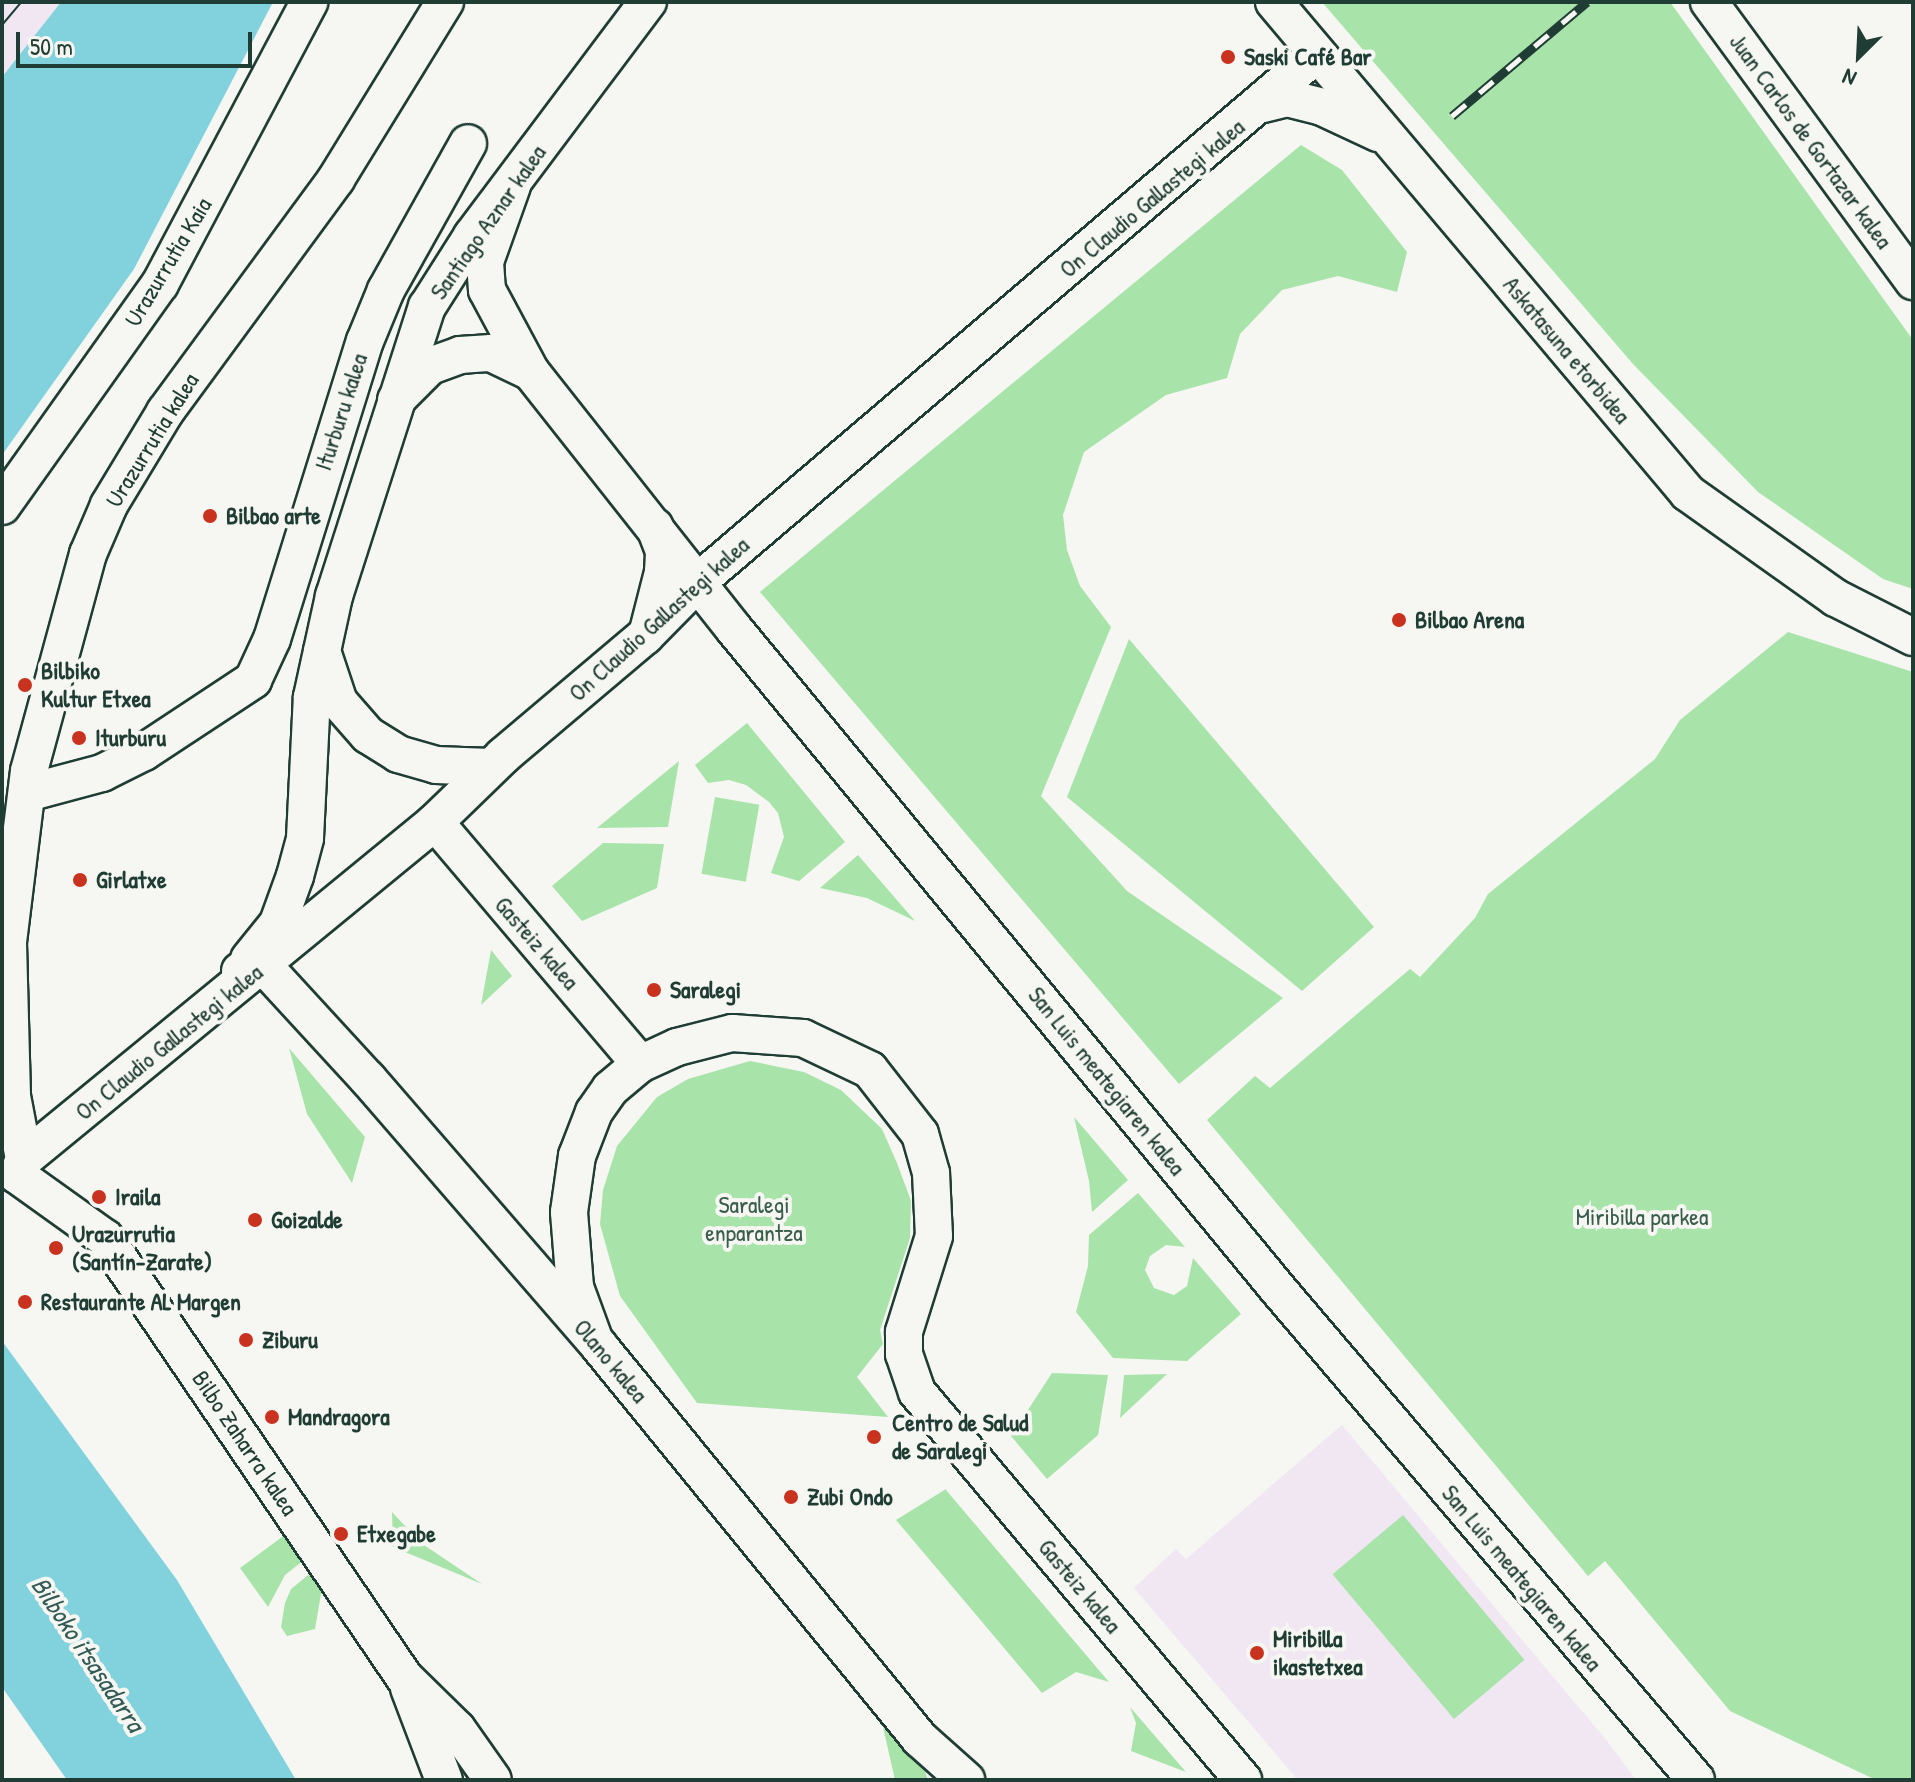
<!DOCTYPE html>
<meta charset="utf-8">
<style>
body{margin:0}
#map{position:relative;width:1915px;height:1782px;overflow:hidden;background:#f6f6f2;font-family:"Patrick Hand",sans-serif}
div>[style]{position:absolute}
.built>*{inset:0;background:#f0e7f2}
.green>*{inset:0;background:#a8e4aa;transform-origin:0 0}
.water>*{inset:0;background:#82d2dd}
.roads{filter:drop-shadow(2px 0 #1f3d34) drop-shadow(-2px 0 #1f3d34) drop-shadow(0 2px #1f3d34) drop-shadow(0 -2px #1f3d34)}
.minor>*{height:36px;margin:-18px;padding:0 18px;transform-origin:18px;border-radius:18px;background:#f6f6f2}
.tram>*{height:2px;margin:-1px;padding:0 1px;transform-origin:1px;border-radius:1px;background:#1f3d34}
.rail>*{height:9px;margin-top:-4.5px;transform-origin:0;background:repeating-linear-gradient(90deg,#f6f6f2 0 18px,#1f3d34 0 36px);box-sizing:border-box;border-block:2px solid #1f3d34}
.dots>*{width:22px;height:22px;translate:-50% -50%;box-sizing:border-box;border:4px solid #f6f6f2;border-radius:50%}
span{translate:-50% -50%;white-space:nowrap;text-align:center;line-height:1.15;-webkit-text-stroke:8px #f6f6f2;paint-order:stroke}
.poi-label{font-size:24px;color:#1f3d34;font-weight:700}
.left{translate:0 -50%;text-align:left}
.street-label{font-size:24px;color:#1f3d34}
.park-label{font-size:24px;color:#3a5e4c}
.water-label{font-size:26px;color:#335b56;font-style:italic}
.frame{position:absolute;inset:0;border:4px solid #1f3d34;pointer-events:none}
.north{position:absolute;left:1819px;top:16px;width:80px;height:80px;-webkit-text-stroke:6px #f6f6f2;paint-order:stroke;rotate:204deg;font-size:22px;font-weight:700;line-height:32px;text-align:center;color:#1f3d34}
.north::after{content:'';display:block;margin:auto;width:28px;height:36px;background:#1f3d34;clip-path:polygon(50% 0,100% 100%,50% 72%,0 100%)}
.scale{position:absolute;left:16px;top:32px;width:236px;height:36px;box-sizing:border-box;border:4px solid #1f3d34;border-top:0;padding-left:10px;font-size:24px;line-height:28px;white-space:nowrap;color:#1f3d34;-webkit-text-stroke:6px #f6f6f2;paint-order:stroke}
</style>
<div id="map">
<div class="built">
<div style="clip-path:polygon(2px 2px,61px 2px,2px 77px)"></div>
<div style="clip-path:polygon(1342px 1425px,1607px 1741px,1636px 1780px,1298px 1780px,1134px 1588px,1176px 1549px,1186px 1559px)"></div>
</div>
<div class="green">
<div style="clip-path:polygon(1322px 2px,1670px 2px,1913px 340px,1913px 589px,1883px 579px,1758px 492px,1633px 364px)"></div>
<div style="clip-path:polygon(1301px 145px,1342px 170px,1407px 252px,1397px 292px,1338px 276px,1282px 290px,1240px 334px,1227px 378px,1166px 395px,1084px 452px,1063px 515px,1067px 550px,1080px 586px,1111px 627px,1041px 796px,1127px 891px,1283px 998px,1179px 1084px,760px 592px)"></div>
<div style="clip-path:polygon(1788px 632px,1913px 672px,1913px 1780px,1876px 1780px,1730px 1711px,1605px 1561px,1588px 1576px,1207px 1120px,1255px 1076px,1270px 1088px,1410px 969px,1420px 977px,1475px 918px,1488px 894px,1655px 759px,1680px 720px)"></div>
<div style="clip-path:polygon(1129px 639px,1374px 927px,1302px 991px,1067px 797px)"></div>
<div style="clip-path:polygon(747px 723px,845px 842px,799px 881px,771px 873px,784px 837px,778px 813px,769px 802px,746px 785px,729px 780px,708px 783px,695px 765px)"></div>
<div style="clip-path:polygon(679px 761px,668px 827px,597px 828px)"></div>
<div style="left:715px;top:797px;width:45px;height:78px;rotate:10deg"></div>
<div style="clip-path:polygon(603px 843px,664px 844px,657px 888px,582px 921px,552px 886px)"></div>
<div style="clip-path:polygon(858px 855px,915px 921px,867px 898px,820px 888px)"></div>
<div style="clip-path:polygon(491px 950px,512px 976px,481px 1005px)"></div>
<div style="clip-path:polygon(289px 1048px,365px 1137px,352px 1183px,307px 1114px)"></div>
<div style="clip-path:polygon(750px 1061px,804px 1072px,841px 1090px,882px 1129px,897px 1163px,911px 1201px,910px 1238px,880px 1330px,883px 1344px,857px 1377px,888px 1417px,697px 1403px,620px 1296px,600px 1224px,603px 1190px,617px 1146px,657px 1097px,688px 1079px)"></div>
<div style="clip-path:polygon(1074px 1117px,1128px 1180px,1092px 1212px,1089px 1181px)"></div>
<div style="clip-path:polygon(1138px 1193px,1185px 1247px,1166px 1245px,1150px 1256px,1145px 1270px,1154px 1288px,1174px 1295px,1187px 1286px,1193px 1258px,1241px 1314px,1187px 1361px,1113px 1358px,1076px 1312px,1088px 1266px,1089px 1235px)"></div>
<div style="clip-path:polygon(1052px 1373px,1108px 1375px,1098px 1435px,1047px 1479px,1011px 1436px)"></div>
<div style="clip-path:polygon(1167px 1374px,1120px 1418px,1124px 1375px)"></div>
<div style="clip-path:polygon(946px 1489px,946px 1490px,1109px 1682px,1076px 1672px,1042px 1693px,896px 1520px)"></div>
<div style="clip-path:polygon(392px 1512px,421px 1543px,482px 1584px,393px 1547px)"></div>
<div style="left:1403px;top:1515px;width:189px;height:92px;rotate:50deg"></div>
<div style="clip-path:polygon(286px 1534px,304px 1560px,285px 1575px,268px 1607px,240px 1568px)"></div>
<div style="clip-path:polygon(312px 1572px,327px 1592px,321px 1594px,315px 1629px,287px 1636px,281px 1627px,285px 1603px,291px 1589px)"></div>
<div style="clip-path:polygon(1130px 1707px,1186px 1772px,1131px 1751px,1136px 1723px)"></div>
<div style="clip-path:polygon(883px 1727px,917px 1749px,928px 1780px,895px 1780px)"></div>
</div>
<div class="water">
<div style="clip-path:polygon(61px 2px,273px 2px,134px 269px,2px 455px,2px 77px)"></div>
<div style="clip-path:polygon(2px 1341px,177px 1580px,296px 1780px,67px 1780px,2px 1687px)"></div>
</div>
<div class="roads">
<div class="minor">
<div style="left:1274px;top:2px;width:642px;rotate:49.86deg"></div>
<div style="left:1688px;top:493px;width:181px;rotate:35.4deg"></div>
<div style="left:1836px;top:598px;width:86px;rotate:26.9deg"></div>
<div style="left:1709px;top:2px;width:346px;rotate:53.8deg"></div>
<div style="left:1263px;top:104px;width:25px;rotate:-14deg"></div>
<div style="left:1287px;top:98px;width:36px;rotate:14deg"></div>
<div style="left:1322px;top:107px;width:62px;rotate:24.9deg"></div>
<div style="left:512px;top:186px;width:81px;rotate:109.6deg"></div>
<div style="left:485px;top:262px;width:28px;rotate:86deg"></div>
<div style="left:487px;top:290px;width:93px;rotate:61.8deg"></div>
<div style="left:531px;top:372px;width:328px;rotate:51.7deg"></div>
<div style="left:734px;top:629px;width:854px;rotate:50.51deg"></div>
<div style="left:1277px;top:1288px;width:646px;rotate:49.58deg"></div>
<div style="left:396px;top:400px;width:48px;rotate:-45deg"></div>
<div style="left:430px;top:366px;width:32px;rotate:-20deg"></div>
<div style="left:460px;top:355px;width:31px;rotate:-4deg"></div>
<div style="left:491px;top:353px;width:44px;rotate:25.4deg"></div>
<div style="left:2px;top:506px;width:272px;rotate:-54.6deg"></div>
<div style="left:160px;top:284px;width:319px;rotate:-62.1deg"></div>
<div style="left:648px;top:631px;width:61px;rotate:-75.7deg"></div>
<div style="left:663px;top:572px;width:21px;rotate:-87deg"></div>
<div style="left:664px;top:551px;width:26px;rotate:-111deg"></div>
<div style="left:322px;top:651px;width:54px;rotate:71.6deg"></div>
<div style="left:339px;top:702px;width:44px;rotate:48.7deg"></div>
<div style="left:368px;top:735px;width:36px;rotate:32deg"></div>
<div style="left:398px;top:754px;width:40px;rotate:16deg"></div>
<div style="left:436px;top:765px;width:55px;rotate:2.1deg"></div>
<div style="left:27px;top:793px;width:78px;rotate:-14.9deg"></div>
<div style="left:102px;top:773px;width:47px;rotate:-26.6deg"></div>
<div style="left:144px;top:752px;width:131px;rotate:-33.4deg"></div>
<div style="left:253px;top:680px;width:45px;rotate:-65.1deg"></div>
<div style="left:272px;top:639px;width:312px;rotate:-72.7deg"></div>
<div style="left:365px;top:341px;width:55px;rotate:-67.6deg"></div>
<div style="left:386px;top:290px;width:168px;rotate:-60.8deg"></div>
<div style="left:435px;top:822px;width:317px;rotate:49.7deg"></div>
<div style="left:249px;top:959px;width:46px;rotate:-51.1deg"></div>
<div style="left:278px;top:923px;width:50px;rotate:-70.1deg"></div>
<div style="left:295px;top:876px;width:39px;rotate:-75deg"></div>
<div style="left:305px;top:838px;width:141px;rotate:-87.2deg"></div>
<div style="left:312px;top:697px;width:103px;rotate:-77.7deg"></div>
<div style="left:334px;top:596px;width:304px;rotate:-72.2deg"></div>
<div style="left:427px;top:307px;width:84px;rotate:-57.6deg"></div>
<div style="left:472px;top:236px;width:293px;rotate:-53.1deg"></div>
<div style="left:240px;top:971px;width:24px;rotate:-15deg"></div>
<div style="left:263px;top:965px;width:155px;rotate:47.4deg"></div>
<div style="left:368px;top:1079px;width:353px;rotate:49.1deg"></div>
<div style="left:599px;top:1346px;width:507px;rotate:50.76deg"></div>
<div style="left:920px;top:1739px;width:62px;rotate:41.7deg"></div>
<div style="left:24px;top:1159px;width:64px;rotate:-100.8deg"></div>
<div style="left:12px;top:1096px;width:154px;rotate:-91.5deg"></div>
<div style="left:8px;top:942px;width:172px;rotate:-83deg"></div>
<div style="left:29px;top:771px;width:225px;rotate:-74.8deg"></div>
<div style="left:88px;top:554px;width:53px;rotate:-66.8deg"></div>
<div style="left:109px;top:505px;width:109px;rotate:-58.9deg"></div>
<div style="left:165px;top:412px;width:289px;rotate:-53.7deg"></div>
<div style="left:336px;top:179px;width:208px;rotate:-58.4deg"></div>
<div style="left:17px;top:1175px;width:17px;rotate:-66deg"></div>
<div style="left:24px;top:1159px;width:531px;rotate:-39.35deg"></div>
<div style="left:435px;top:822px;width:95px;rotate:-44.1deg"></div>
<div style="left:503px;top:756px;width:186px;rotate:-40.2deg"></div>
<div style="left:645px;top:636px;width:78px;rotate:-45.5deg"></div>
<div style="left:700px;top:580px;width:811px;rotate:-40.45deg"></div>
<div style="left:17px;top:1175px;width:108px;rotate:35.6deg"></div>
<div style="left:105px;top:1238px;width:531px;rotate:55.74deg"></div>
<div style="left:404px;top:1677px;width:74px;rotate:44.5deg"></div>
<div style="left:457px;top:1729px;width:62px;rotate:54.8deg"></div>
<div style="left:594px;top:1339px;width:55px;rotate:-110.1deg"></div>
<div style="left:575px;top:1287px;width:75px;rotate:-94.6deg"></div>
<div style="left:569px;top:1212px;width:57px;rotate:-81.9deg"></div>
<div style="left:577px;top:1156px;width:47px;rotate:-68.9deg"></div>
<div style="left:594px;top:1112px;width:28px;rotate:-55deg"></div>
<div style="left:610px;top:1089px;width:39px;rotate:-40deg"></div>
<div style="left:640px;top:1064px;width:41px;rotate:-24.7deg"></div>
<div style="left:677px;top:1047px;width:57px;rotate:-14.3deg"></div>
<div style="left:732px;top:1033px;width:71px;rotate:4deg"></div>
<div style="left:803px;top:1038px;width:74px;rotate:25.5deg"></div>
<div style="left:870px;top:1070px;width:81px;rotate:52deg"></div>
<div style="left:920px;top:1134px;width:41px;rotate:74.2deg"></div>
<div style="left:931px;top:1173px;width:63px;rotate:87.3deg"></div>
<div style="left:934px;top:1236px;width:101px;rotate:107.4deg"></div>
<div style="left:904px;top:1332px;width:22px;rotate:90deg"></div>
<div style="left:904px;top:1354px;width:40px;rotate:71.1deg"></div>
<div style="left:917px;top:1392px;width:507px;rotate:49.96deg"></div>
<div style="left:409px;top:1688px;width:98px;rotate:69.2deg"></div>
</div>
</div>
<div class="tram">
<div style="left:2px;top:25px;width:30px;rotate:-50deg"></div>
</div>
<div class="rail">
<div style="left:1452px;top:116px;width:177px;rotate:-40.2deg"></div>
</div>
<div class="dots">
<div style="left:1228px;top:57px;background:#c8321e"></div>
<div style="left:210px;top:516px;background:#c8321e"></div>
<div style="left:1399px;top:620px;background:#c8321e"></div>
<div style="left:25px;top:685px;background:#c8321e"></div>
<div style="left:79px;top:738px;background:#c8321e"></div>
<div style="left:80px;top:880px;background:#c8321e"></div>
<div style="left:654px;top:990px;background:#c8321e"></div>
<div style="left:99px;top:1197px;background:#c8321e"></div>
<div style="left:255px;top:1220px;background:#c8321e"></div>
<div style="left:56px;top:1248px;background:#c8321e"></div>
<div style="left:25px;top:1302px;background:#c8321e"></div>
<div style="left:246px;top:1340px;background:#c8321e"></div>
<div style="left:272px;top:1417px;background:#c8321e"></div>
<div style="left:874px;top:1437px;background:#c8321e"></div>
<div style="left:791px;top:1497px;background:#c8321e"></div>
<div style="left:341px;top:1534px;background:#c8321e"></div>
<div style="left:1257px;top:1653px;background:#c8321e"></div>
</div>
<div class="poi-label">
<span class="left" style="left:1244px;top:57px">Saski Café Bar</span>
<span class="left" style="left:226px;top:516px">Bilbao arte</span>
<span class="left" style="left:1415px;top:620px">Bilbao Arena</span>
<span class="left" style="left:41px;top:685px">Bilbiko<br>Kultur Etxea</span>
<span class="left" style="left:95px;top:738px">Iturburu</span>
<span class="left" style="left:96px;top:880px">Girlatxe</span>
<span class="left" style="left:670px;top:990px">Saralegi</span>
<span class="left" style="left:115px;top:1197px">Iraila</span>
<span class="left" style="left:271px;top:1220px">Goizalde</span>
<span class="left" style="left:72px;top:1248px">Urazurrutia<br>(Santín-Zarate)</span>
<span class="left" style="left:41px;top:1302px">Restaurante AL Margen</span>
<span class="left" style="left:262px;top:1340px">Ziburu</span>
<span class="left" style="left:288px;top:1417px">Mandragora</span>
<span class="left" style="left:892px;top:1437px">Centro de Salud<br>de Saralegi</span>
<span class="left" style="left:807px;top:1497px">Zubi Ondo</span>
<span class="left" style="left:357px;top:1534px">Etxegabe</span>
<span class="left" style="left:1273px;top:1653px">Miribilla<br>ikastetxea</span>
</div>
<div class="street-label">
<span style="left:1811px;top:141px;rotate:54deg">Juan Carlos de Gortazar kalea</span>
<span style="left:1152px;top:198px;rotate:-40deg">On Claudio Gallastegi kalea</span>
<span style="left:488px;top:222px;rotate:-55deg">Santiago Aznar kalea</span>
<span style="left:168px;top:262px;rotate:-59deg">Urazurrutia Kaia</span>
<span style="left:1567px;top:350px;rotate:50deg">Askatasuna etorbidea</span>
<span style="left:341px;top:412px;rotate:-72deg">Iturburu kalea</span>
<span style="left:152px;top:440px;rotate:-58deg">Urazurrutia kalea</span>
<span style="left:659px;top:619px;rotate:-42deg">On Claudio Gallastegi kalea</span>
<span style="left:537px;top:943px;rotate:49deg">Gasteiz kalea</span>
<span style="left:169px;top:1042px;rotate:-39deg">On Claudio Gallastegi kalea</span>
<span style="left:1107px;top:1081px;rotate:51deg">San Luis meategiaren kalea</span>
<span style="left:611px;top:1361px;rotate:50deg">Olano kalea</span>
<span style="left:245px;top:1443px;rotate:56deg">Bilbo Zaharra kalea</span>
<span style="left:1522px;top:1578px;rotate:50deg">San Luis meategiaren kalea</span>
<span style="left:1080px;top:1586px;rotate:50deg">Gasteiz kalea</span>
</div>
<div class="park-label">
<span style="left:754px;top:1219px">Saralegi<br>enparantza</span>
<span style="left:1642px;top:1217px">Miribilla parkea</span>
</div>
<div class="water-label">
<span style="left:88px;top:1654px;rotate:56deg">Bilboko itsasadarra</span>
</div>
<div class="frame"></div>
<div class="north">N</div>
<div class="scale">50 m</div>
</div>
